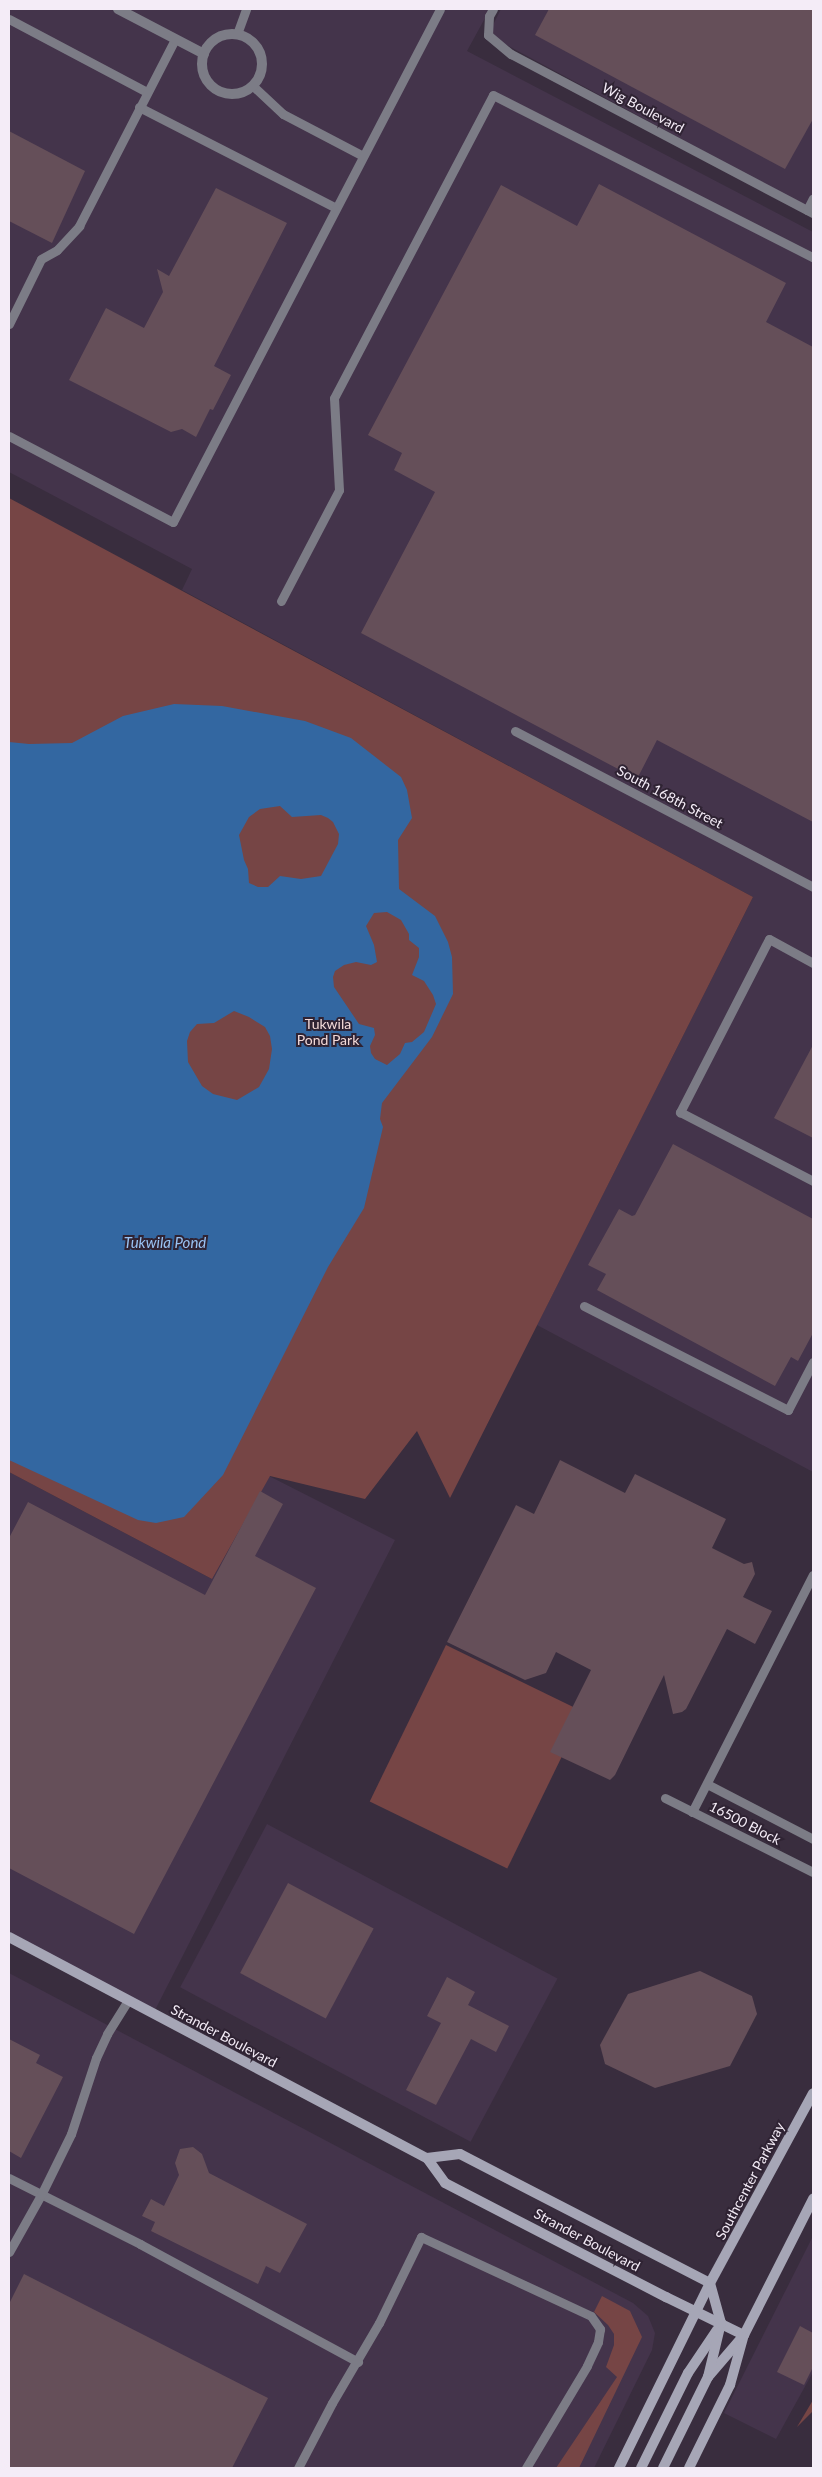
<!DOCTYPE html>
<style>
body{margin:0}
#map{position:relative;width:822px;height:2477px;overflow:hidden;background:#392d3e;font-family:Lato,sans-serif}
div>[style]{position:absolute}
.built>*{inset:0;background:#44344b;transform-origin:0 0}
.green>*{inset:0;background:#764545;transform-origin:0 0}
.water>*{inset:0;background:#3367a1}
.building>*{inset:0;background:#654f59;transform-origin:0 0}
.service>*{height:9px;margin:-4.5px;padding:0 4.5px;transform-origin:4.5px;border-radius:4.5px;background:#7c7c86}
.minor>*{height:10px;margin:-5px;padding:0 5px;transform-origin:5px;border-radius:5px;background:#7c7c86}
.minor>.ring{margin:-5px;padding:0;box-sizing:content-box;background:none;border:10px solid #7c7c86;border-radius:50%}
.secondary>*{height:10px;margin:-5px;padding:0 5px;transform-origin:5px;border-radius:5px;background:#a6a6b6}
span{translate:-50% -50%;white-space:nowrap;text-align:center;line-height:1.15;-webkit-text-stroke:4px #2f2333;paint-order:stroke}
.street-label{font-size:14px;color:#f4ecf7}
.park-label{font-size:14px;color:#f3dad9}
.water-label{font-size:15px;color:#99c3f4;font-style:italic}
.frame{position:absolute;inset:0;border:10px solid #f4ecf7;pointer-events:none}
</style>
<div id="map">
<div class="built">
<div style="clip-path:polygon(9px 9px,490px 9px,467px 51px,813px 232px,813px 1472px,537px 1325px,753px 897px,182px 590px,192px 569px,9px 472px)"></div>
<div style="clip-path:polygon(501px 9px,813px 9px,813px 210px,488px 35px)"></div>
<div style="clip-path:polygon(9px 1472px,212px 1579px,269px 1476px,395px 1540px,153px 2014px,9px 1938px)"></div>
<div style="left:267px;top:1824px;width:329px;height:185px;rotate:28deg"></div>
<div style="clip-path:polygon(9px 1973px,633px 2303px,648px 2316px,655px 2333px,652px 2350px,594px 2468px,9px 2468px)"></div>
<div style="clip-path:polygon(813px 2236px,813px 2372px,776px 2439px,724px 2413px)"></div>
</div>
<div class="green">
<div style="clip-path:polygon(9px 498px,753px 897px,450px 1498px,417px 1431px,365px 1499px,270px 1476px,212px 1579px,9px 1472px)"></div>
<div style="left:446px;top:1645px;width:153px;height:174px;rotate:26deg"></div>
<div style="clip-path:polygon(602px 2296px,630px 2311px,642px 2337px,579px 2468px,556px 2468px,617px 2377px,606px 2367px,614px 2345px,614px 2334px,608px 2325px,594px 2312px)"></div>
<div style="clip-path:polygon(813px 2400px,813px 2411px,797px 2427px)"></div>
</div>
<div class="water">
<div style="clip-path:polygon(evenodd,174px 704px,222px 706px,305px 721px,351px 738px,401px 777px,407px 790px,412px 818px,398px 840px,399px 889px,435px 916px,448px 942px,452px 957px,453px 994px,432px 1037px,382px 1103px,380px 1119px,383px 1127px,364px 1208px,328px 1267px,223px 1475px,184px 1517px,156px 1523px,138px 1520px,9px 1460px,9px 742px,29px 744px,72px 743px,123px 716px,174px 704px,280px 806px,292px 817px,321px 815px,328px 818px,333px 822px,339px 834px,338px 844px,321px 876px,301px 879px,280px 876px,268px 887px,258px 887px,249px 883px,248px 869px,244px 860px,239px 835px,249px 817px,260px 809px,280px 806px,174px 704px,387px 912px,401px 920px,409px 934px,409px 940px,419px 948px,419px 957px,412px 975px,424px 981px,433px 995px,436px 1004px,424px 1032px,412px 1042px,405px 1043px,400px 1054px,387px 1065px,375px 1059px,371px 1053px,370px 1046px,375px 1035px,374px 1028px,359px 1024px,334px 987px,333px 977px,335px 971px,344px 965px,356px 962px,371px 965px,377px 962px,374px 945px,366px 926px,374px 913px,387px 912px,174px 704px,234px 1011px,249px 1017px,265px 1027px,270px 1036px,272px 1049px,269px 1069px,259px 1087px,237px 1100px,213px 1094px,202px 1086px,188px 1062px,187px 1041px,190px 1032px,197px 1024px,214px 1023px,234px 1011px)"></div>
</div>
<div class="building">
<div style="clip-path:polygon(549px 9px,813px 9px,813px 119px,785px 169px,535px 35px)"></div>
<div style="clip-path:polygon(9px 131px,85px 171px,52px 243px,9px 221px)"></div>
<div style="clip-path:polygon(599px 184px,786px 283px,766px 322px,813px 347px,813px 822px,657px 740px,637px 779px,361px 633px,435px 492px,394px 470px,402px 453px,368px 435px,501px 185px,577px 226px)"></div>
<div style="clip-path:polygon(216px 188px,287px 223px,214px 366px,231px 375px,213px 410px,210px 409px,196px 437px,182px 429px,171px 432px,69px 380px,106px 308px,144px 328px,163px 292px,157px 269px,169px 276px)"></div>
<div style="clip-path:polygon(813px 1045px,813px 1138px,774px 1118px)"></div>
<div style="clip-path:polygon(673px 1144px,813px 1219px,813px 1333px,798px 1361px,791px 1357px,775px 1386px,597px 1290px,606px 1274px,588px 1265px,619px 1209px,632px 1216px,635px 1215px)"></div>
<div style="clip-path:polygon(560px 1460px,625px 1493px,635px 1474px,726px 1519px,712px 1548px,744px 1564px,752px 1562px,755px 1574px,743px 1597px,772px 1611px,755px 1644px,727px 1629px,686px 1709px,682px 1712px,673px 1714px,664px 1675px,615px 1775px,610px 1780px,550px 1752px,591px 1670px,556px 1652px,546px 1673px,525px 1680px,447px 1642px,516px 1505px,534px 1514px)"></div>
<div style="clip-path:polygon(260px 1491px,283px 1504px,255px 1556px,316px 1588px,134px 1934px,9px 1868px,9px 1538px,28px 1502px,205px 1595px)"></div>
<div style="left:288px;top:1883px;width:97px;height:102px;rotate:28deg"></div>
<div style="clip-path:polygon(700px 1971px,752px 1996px,757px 2014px,730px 2066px,655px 2088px,605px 2064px,600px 2045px,628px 1994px)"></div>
<div style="clip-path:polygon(447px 1977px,475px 1992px,468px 2005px,509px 2026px,496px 2052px,471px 2039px,436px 2105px,406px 2090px,441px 2023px,427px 2016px)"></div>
<div style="clip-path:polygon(9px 2039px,40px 2055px,36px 2063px,63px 2077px,21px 2158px,9px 2151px)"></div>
<div style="clip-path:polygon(193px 2147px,202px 2154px,209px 2173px,307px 2224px,280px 2273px,266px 2266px,258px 2284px,151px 2231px,155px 2222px,142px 2216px,151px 2199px,164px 2206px,179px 2175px,175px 2163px,180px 2149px)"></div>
<div style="clip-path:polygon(24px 2274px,268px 2398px,232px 2468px,9px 2468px,9px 2304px)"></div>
<div style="clip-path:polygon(800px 2326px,813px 2333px,813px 2367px,804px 2385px,777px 2372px)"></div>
</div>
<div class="service">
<div style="left:493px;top:9px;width:8px;rotate:120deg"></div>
<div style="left:489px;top:16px;width:19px;rotate:93deg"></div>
<div style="left:488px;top:35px;width:30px;rotate:40deg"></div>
<div style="left:511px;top:54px;width:341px;rotate:27.8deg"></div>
<div style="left:9px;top:19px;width:156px;rotate:27.9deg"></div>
<div style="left:237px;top:34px;width:27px;rotate:-70deg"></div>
<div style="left:253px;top:86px;width:41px;rotate:43deg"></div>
<div style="left:283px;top:114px;width:90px;rotate:27.7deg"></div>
<div style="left:139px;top:107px;width:221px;rotate:27.1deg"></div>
<div style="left:807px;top:210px;width:13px;rotate:-63deg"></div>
<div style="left:9px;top:324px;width:72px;rotate:-63.8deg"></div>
<div style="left:41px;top:259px;width:18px;rotate:-29deg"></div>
<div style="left:57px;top:250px;width:33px;rotate:-47deg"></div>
<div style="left:79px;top:226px;width:210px;rotate:-62.8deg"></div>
<div style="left:9px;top:436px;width:185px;rotate:27.7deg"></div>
<div style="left:173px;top:522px;width:578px;rotate:-62.5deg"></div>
<div style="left:281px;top:601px;width:125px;rotate:-62.4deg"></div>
<div style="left:339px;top:490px;width:92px;rotate:-93.1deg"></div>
<div style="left:334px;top:398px;width:342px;rotate:-62.3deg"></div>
<div style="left:493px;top:95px;width:359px;rotate:26.9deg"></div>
<div style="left:515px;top:731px;width:336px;rotate:27.6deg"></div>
<div style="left:813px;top:963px;width:50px;rotate:-151.4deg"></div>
<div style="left:769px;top:939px;width:195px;rotate:117.2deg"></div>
<div style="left:680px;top:1112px;width:150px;rotate:27.4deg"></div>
<div style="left:584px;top:1306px;width:229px;rotate:27deg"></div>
<div style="left:788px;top:1410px;width:54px;rotate:-62.5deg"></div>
<div style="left:707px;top:1784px;width:119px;rotate:27.4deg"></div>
<div style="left:665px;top:1798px;width:165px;rotate:26.6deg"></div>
<div style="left:692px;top:1812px;width:266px;rotate:-63deg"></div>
<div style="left:9px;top:2178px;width:147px;rotate:26.7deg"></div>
<div style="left:140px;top:2244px;width:248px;rotate:28.4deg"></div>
<div style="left:9px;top:2252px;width:65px;rotate:-60.7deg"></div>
<div style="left:41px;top:2195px;width:68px;rotate:-63.8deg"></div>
<div style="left:71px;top:2134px;width:80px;rotate:-71.8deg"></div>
<div style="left:96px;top:2058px;width:26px;rotate:-65deg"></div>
<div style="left:107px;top:2034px;width:39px;rotate:-58deg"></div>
<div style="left:298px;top:2468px;width:73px;rotate:-62.4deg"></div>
<div style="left:332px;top:2403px;width:93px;rotate:-59.6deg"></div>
<div style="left:379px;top:2323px;width:96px;rotate:-64deg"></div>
<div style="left:421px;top:2237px;width:187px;rotate:24.9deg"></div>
<div style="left:591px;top:2316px;width:16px;rotate:55deg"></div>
<div style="left:600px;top:2329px;width:13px;rotate:99deg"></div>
<div style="left:598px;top:2342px;width:26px;rotate:115deg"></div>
<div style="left:587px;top:2366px;width:119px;rotate:120.9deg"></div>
</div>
<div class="minor">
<div style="left:118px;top:9px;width:97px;rotate:27.6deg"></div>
<div class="ring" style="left:202px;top:34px;width:50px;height:50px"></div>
</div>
<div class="secondary">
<div style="left:9px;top:1937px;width:473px;rotate:27.9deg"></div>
<div style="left:427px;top:2158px;width:31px;rotate:54deg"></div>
<div style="left:445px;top:2183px;width:249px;rotate:27.3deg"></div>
<div style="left:666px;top:2297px;width:87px;rotate:26deg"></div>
<div style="left:427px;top:2158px;width:33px;rotate:-7deg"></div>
<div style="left:460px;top:2154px;width:281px;rotate:27.3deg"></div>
<div style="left:708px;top:2377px;width:55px;rotate:-49.4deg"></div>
<div style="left:744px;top:2335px;width:153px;rotate:-63.1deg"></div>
<div style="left:619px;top:2468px;width:206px;rotate:-63.8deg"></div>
<div style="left:710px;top:2283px;width:216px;rotate:-61.5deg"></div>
<div style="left:641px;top:2468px;width:106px;rotate:-63.7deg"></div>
<div style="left:688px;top:2373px;width:52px;rotate:-56deg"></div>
<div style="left:663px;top:2468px;width:102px;rotate:-63.7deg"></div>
<div style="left:708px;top:2377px;width:56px;rotate:-76.5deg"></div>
<div style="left:721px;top:2323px;width:41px;rotate:-105.4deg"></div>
<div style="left:689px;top:2468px;width:93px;rotate:-63.7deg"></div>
<div style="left:730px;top:2385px;width:49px;rotate:-74.5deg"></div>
</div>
<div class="street-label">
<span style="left:643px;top:108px;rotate:28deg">Wig Boulevard</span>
<span style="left:670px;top:797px;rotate:28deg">South 168th Street</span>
<span style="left:745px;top:1823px;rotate:27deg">16500 Block</span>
<span style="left:224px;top:2036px;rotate:28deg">Strander Boulevard</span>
<span style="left:750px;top:2181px;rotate:-62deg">Southcenter Parkway</span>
<span style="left:587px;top:2240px;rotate:28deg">Strander Boulevard</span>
</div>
<div class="park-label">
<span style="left:328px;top:1032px">Tukwila<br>Pond Park</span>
</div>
<div class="water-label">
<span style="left:165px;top:1243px">Tukwila Pond</span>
</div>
<div class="frame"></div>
</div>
